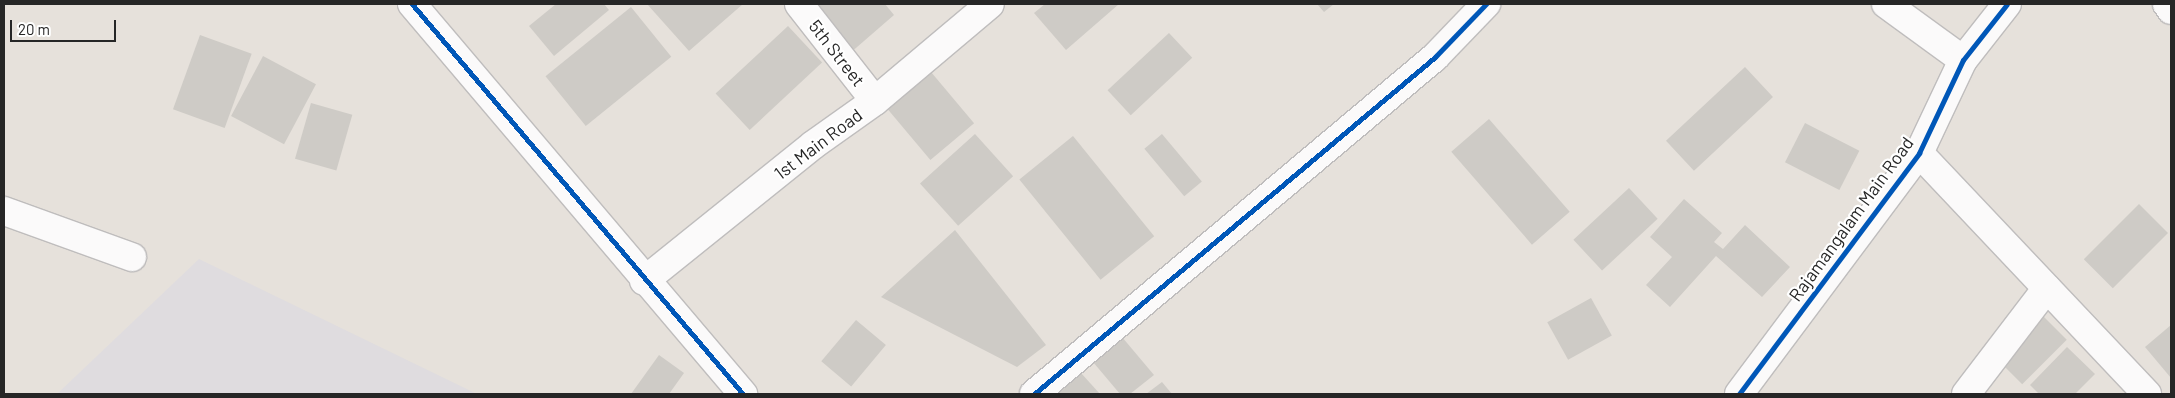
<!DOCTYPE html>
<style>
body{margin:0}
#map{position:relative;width:2175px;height:398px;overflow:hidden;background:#e6e1db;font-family:Barlow,sans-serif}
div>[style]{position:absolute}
.industrial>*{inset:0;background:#dfdcdf}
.building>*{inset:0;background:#cecbc6;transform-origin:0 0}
.roads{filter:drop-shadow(1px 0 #bfbdbd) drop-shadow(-1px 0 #bfbdbd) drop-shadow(0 1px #bfbdbd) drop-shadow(0 -1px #bfbdbd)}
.street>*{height:28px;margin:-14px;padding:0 14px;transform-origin:14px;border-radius:14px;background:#fbfafa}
.cycleway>*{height:5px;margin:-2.5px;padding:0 2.5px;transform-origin:2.5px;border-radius:2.5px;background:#0057b8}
span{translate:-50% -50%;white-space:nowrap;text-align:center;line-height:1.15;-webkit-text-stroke:4.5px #fff;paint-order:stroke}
.street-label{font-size:18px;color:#262626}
.frame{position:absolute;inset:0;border:5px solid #262626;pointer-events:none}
.scale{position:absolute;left:10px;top:20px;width:106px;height:22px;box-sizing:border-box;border:2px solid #262626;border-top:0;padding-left:6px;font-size:15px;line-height:18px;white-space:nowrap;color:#262626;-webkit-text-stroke:4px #fff;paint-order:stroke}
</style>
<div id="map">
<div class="industrial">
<div style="clip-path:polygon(199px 259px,477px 394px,57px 394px)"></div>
</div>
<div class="building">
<div style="clip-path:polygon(556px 4px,604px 4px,609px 10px,554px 56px,529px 26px)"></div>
<div style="clip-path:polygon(647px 4px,743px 4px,689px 51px)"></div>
<div style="clip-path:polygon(816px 4px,885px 4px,894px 15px,849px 54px)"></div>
<div style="clip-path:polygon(1045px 4px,1119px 4px,1066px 50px,1034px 13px)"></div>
<div style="clip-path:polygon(1317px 4px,1334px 4px,1324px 12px)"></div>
<div style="left:631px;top:7px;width:64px;height:110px;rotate:51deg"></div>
<div style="left:788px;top:26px;width:50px;height:99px;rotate:47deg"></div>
<div style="left:1169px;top:33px;width:34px;height:84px;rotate:47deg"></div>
<div style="left:200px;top:35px;width:55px;height:79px;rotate:20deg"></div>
<div style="left:263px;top:56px;width:60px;height:68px;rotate:28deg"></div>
<div style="left:1745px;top:67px;width:41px;height:108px;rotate:47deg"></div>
<div style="left:931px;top:72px;width:67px;height:57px;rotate:50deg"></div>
<div style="left:311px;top:103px;width:43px;height:58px;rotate:16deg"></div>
<div style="left:1489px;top:119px;width:123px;height:50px;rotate:49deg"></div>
<div style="left:1805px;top:123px;width:61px;height:44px;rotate:27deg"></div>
<div style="left:975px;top:134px;width:57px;height:74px;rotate:48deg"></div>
<div style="left:1162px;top:134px;width:62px;height:23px;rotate:50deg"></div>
<div style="left:1073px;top:136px;width:129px;height:69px;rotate:51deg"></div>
<div style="left:1629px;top:188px;width:42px;height:76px;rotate:47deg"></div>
<div style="clip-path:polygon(1684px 199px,1722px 233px,1714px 242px,1723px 249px,1745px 225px,1790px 267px,1762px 297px,1716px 256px,1670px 307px,1646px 285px,1672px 257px,1650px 237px)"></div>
<div style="left:2139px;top:204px;width:41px;height:78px;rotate:45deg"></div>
<div style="clip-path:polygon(955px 230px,1046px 345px,1017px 367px,881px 297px)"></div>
<div style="left:1591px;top:298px;width:43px;height:50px;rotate:61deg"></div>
<div style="left:2042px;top:315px;width:35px;height:63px;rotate:45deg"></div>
<div style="left:856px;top:320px;width:39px;height:54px;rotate:40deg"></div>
<div style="clip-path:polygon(2171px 325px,2171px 378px,2145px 347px)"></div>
<div style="clip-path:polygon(1122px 337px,1154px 375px,1130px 394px,1120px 394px,1093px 362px)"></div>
<div style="clip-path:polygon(2067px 347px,2095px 374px,2075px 394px,2039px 394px,2030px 385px)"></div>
<div style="clip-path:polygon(659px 355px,684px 373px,669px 394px,631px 394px)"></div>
<div style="clip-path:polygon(1081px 373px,1100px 394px,1058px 394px)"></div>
<div style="clip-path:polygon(1162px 382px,1172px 394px,1146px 394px)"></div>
</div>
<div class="roads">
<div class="street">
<div style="left:412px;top:4px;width:512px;rotate:49.68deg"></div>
<div style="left:799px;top:4px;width:123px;rotate:51.9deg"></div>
<div style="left:1886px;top:4px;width:95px;rotate:36deg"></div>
<div style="left:2167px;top:4px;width:7px;rotate:56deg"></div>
<div style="left:1919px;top:153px;width:332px;rotate:46.6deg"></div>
<div style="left:4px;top:211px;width:136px;rotate:19.8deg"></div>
<div style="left:644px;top:281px;width:217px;rotate:-38.8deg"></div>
<div style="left:813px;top:145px;width:76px;rotate:-35.4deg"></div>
<div style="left:875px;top:101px;width:150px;rotate:-40.1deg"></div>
<div style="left:1034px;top:394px;width:524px;rotate:-40.04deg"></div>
<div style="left:1435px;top:57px;width:74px;rotate:-46.1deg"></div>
<div style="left:1739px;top:394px;width:301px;rotate:-53.2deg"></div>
<div style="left:1919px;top:153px;width:103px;rotate:-64.7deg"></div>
<div style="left:1963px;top:60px;width:71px;rotate:-51.8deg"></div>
<div style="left:1966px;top:394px;width:133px;rotate:-52.6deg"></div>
</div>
</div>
<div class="cycleway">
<div style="left:412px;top:4px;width:512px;rotate:49.68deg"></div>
<div style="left:1034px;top:394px;width:524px;rotate:-40.04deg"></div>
<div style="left:1435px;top:57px;width:74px;rotate:-46.1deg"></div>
<div style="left:1739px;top:394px;width:301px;rotate:-53.2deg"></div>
<div style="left:1919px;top:153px;width:103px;rotate:-64.7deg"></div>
<div style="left:1963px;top:60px;width:71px;rotate:-51.8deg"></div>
</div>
<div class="street-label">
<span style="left:837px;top:53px;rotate:52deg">5th Street</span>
<span style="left:818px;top:144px;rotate:-37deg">1st Main Road</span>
<span style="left:1851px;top:219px;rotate:-54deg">Rajamangalam Main Road</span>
</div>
<div class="frame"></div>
<div class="scale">20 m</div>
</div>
